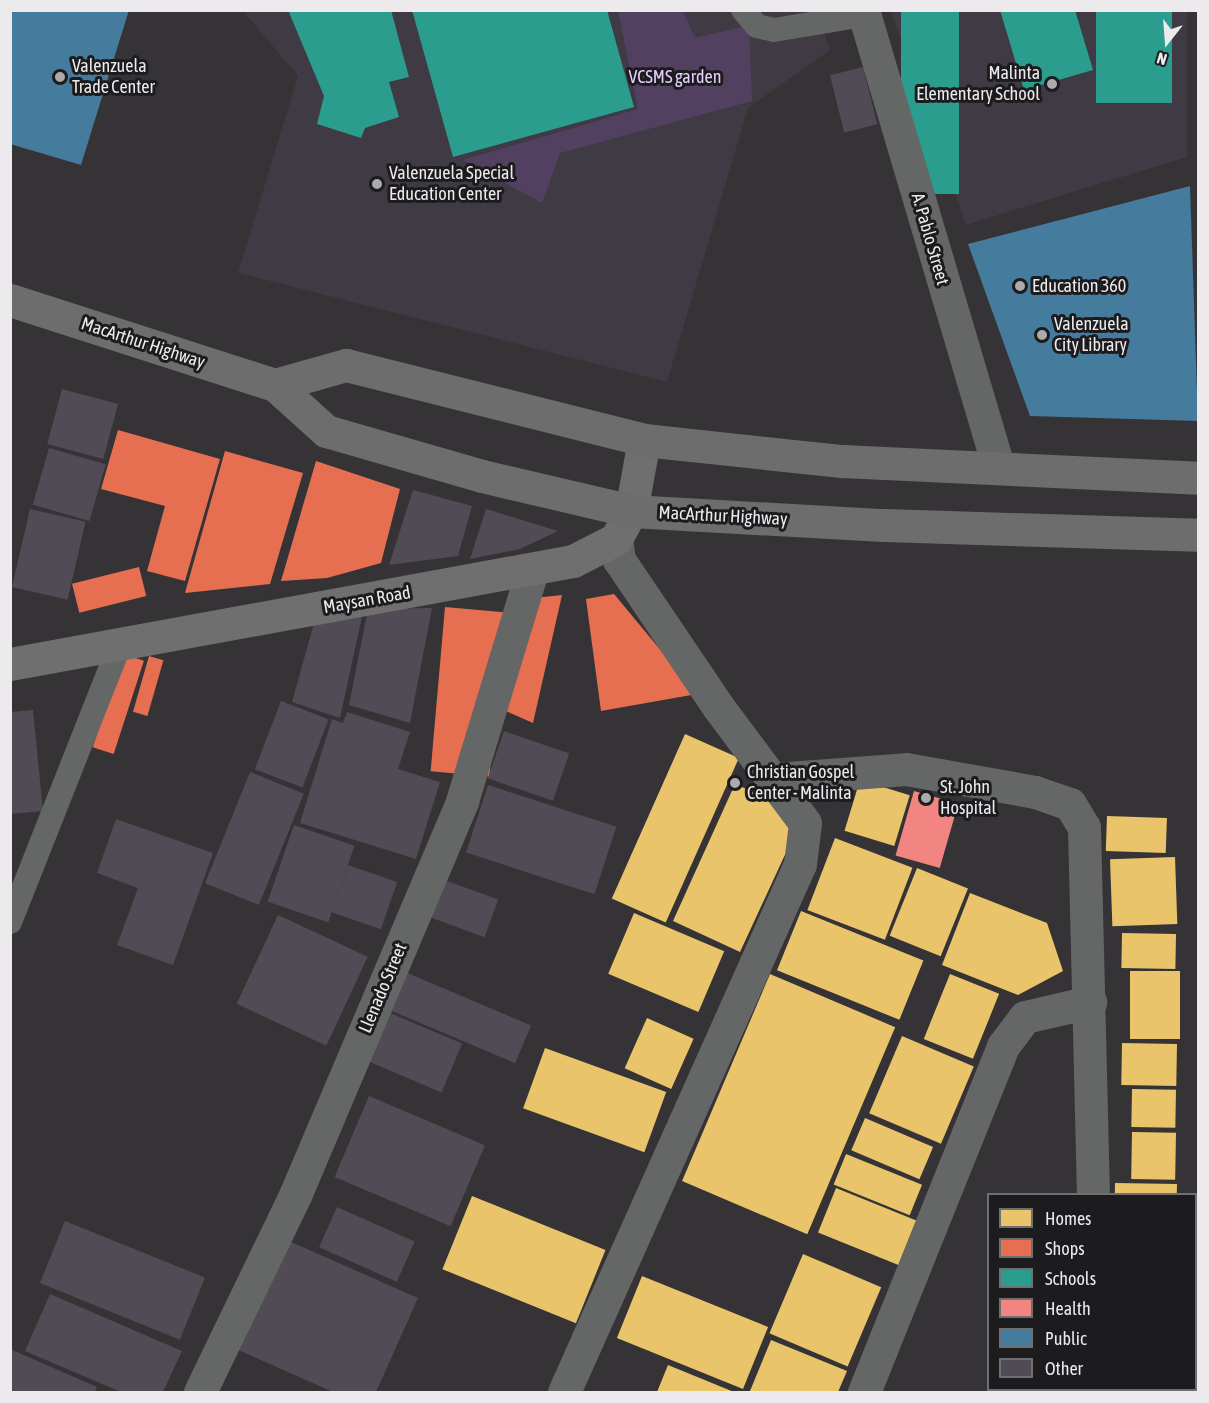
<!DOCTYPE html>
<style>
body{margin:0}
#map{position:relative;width:1209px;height:1403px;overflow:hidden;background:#353336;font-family:"Asap Condensed",sans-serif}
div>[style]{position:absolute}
.built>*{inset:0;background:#3f3a43}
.green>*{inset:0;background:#524060}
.homes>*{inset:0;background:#e9c46a;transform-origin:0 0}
.shops>*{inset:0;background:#e76f51;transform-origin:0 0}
.schools>*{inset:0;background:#2a9d8f;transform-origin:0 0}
.health>*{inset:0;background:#f28482;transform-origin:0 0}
.public>*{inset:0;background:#457b9d}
.building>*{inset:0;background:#514b56;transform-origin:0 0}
.service>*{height:24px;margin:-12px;padding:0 12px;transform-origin:12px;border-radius:12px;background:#656666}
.minor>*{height:33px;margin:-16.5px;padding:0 16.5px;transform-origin:16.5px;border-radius:16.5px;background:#656666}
.tertiary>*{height:33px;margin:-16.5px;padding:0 16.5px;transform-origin:16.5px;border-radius:16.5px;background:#656666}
.primary>*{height:33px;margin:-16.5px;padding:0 16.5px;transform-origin:16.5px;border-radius:16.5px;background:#6f6f6f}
.trunk>*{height:33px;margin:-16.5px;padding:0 16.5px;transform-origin:16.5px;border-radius:16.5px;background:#6e6d6e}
.dots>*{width:16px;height:16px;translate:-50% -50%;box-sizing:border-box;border:3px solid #1c1b1d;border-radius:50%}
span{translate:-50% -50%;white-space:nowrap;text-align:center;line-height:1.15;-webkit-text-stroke:6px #1c1b1d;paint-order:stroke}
.poi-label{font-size:18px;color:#eceaed}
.left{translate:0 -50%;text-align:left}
.right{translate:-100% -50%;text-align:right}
.park-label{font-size:18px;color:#e7cefd}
.street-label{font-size:18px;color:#eceaed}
.frame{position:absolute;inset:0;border:12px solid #eceaed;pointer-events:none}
.legend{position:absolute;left:987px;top:1193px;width:210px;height:198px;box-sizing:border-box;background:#1c1b1d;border:2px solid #6f6e70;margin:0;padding:8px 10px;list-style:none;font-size:18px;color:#eceaed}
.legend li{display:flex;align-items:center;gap:12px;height:30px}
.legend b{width:30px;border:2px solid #6f6e70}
.north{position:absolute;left:1137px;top:12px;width:60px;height:60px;-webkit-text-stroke:4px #1c1b1d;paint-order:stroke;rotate:197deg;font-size:16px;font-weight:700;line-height:24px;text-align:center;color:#eceaed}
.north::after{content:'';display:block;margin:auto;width:21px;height:27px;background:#eceaed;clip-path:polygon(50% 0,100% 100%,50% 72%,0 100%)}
</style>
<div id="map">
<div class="built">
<div style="clip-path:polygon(243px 11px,817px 11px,830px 50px,748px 108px,667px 382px,238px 273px,298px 76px)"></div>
<div style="clip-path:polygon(891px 11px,1187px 11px,1187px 157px,966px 225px)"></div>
</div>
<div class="green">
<div style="clip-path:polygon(618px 11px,683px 11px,695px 38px,749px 25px,752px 101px,560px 153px,542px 203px,463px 160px,638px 109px)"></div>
</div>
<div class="homes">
<div style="left:685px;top:734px;width:59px;height:180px;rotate:24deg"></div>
<div style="left:860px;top:780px;width:52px;height:53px;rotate:17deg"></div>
<div style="clip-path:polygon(735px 784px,778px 803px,795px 833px,740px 952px,673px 921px)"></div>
<div style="left:1107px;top:816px;width:60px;height:35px;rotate:2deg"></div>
<div style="left:835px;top:838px;width:83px;height:77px;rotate:21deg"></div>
<div style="left:1175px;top:857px;width:67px;height:65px;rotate:88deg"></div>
<div style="left:917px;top:868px;width:55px;height:73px;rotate:22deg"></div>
<div style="clip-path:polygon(970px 893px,1047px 923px,1063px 971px,1018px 995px,942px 965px)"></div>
<div style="left:801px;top:911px;width:132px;height:64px;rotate:22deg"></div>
<div style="left:634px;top:913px;width:98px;height:66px;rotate:23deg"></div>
<div style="left:1122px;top:933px;width:54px;height:35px;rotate:1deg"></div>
<div style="left:1130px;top:971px;width:50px;height:68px"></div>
<div style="left:770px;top:974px;width:136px;height:225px;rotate:23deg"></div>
<div style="left:950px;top:974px;width:53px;height:70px;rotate:22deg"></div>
<div style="left:647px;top:1018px;width:51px;height:55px;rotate:24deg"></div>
<div style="left:902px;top:1036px;width:78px;height:84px;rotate:23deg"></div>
<div style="left:1122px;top:1043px;width:55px;height:42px;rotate:1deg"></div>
<div style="left:545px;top:1048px;width:129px;height:64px;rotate:20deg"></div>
<div style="left:1132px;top:1089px;width:44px;height:38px;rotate:1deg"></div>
<div style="left:865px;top:1118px;width:74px;height:35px;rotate:23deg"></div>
<div style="left:1132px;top:1132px;width:44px;height:47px;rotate:1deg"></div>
<div style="left:846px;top:1154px;width:82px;height:33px;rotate:22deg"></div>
<div style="left:1115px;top:1183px;width:62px;height:11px;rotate:1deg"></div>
<div style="left:836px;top:1188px;width:92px;height:48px;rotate:22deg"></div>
<div style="left:472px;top:1196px;width:144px;height:79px;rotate:22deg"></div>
<div style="left:803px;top:1254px;width:85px;height:86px;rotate:23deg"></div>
<div style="left:642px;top:1276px;width:136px;height:67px;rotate:22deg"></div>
<div style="clip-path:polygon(771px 1340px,847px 1371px,838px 1392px,750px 1391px)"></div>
<div style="clip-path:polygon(668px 1365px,734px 1392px,657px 1392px)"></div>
</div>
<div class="shops">
<div style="clip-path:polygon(118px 430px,220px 459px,185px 581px,147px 571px,165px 506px,101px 489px)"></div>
<div style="clip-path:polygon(225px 451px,303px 473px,270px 584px,185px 593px)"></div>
<div style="clip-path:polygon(316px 461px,400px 489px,381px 563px,327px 578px,281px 581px)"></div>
<div style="left:139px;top:567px;width:30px;height:69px;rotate:76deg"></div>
<div style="clip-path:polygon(614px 594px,697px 694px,601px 711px,586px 599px)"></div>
<div style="clip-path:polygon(562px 595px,533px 723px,506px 711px,534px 598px)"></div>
<div style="left:445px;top:607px;width:59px;height:165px;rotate:5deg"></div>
<div style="left:123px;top:654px;width:22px;height:98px;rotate:18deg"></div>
<div style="left:149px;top:656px;width:15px;height:58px;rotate:16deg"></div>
</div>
<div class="schools">
<div style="clip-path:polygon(288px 10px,391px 10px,409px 77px,389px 82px,399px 117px,365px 128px,361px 138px,317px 124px,324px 96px)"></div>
<div style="clip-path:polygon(412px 10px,607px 10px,634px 107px,453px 157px)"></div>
<div style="left:901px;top:10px;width:58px;height:184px"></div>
<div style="clip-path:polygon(1000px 10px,1075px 10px,1093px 70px,1024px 90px)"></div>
<div style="left:1096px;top:10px;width:76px;height:93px"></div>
</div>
<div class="health">
<div style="left:914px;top:791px;width:46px;height:67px;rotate:16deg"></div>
</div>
<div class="public">
<div style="clip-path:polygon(10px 10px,129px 10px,81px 165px,10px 144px)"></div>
<div style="clip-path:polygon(1190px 186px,1198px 421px,1030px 416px,968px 244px)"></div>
</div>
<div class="building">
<div style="left:863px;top:67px;width:59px;height:34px;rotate:76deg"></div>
<div style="left:62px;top:389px;width:58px;height:57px;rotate:15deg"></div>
<div style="left:49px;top:448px;width:59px;height:59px;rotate:16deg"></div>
<div style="clip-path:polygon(413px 490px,472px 506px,458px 556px,389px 565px)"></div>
<div style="left:30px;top:509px;width:57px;height:80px;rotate:13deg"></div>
<div style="clip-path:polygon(486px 509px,558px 531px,520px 549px,470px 559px)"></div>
<div style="clip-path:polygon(432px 608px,410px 723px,349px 705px,368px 609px)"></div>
<div style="clip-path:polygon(362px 616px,340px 718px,292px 702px,314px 623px)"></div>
<div style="left:281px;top:701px;width:51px;height:73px;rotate:21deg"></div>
<div style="clip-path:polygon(33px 710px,43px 811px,10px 814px,10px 712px)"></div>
<div style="clip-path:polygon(347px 712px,410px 732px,398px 769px,440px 782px,416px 859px,300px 823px,332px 719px,343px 723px)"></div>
<div style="left:504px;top:731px;width:69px;height:50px;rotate:19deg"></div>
<div style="left:250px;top:772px;width:58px;height:120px;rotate:22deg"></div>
<div style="left:488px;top:785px;width:135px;height:71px;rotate:18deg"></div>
<div style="clip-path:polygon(116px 819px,213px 853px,173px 965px,117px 945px,138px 888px,97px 873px)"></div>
<div style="left:294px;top:825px;width:64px;height:81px;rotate:19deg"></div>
<div style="left:348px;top:865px;width:52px;height:50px;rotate:19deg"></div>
<div style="left:439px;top:878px;width:63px;height:40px;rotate:20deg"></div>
<div style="left:278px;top:915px;width:99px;height:98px;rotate:25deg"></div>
<div style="left:405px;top:972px;width:137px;height:41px;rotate:23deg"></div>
<div style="left:383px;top:1010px;width:86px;height:53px;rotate:23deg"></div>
<div style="left:369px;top:1096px;width:126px;height:88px;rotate:23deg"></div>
<div style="left:337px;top:1207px;width:85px;height:44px;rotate:24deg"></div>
<div style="left:65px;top:1221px;width:151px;height:67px;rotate:22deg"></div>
<div style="clip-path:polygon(282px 1238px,418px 1298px,376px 1392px,333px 1392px,234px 1348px)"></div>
<div style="clip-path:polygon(50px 1294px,182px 1351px,163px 1392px,121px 1392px,25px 1351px)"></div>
<div style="clip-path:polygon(10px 1349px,97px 1387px,95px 1392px,10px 1392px)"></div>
</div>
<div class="service">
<div style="left:743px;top:10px;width:21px;rotate:49deg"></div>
<div style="left:757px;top:26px;width:17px;rotate:13deg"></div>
<div style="left:774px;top:30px;width:91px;rotate:-9.5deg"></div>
<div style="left:10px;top:922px;width:299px;rotate:-68.4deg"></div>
</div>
<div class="minor">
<div style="left:774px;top:779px;width:132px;rotate:-4.3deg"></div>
<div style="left:906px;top:769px;width:131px;rotate:10.1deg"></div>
<div style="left:1035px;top:792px;width:37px;rotate:19deg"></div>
<div style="left:1070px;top:804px;width:27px;rotate:59deg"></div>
<div style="left:1084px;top:827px;width:367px;rotate:88.6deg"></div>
<div style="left:1097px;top:1390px;width:2px;rotate:90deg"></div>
<div style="left:200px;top:1392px;width:221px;rotate:-64.2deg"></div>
<div style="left:296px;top:1193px;width:426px;rotate:-67deg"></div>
<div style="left:462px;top:801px;width:240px;rotate:-73.1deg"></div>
<div style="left:564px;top:1392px;width:578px;rotate:-65.92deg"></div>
<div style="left:800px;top:864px;width:41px;rotate:-83deg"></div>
<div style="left:805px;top:823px;width:144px;rotate:-126.8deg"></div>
<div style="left:719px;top:708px;width:179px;rotate:-124deg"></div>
<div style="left:619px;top:560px;width:21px;rotate:-98deg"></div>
<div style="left:864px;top:1392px;width:373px;rotate:-68.1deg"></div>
<div style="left:1003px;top:1046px;width:36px;rotate:-53deg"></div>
<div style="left:1025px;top:1017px;width:67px;rotate:-13deg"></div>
</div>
<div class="tertiary">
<div style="left:863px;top:10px;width:477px;rotate:73.5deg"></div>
</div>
<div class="primary">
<div style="left:10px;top:664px;width:572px;rotate:-10.37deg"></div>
<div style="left:573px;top:561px;width:48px;rotate:-27.1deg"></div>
<div style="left:616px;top:539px;width:32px;rotate:-62deg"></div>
<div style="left:631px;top:511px;width:72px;rotate:-79.6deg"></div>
</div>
<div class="trunk">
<div style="left:10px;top:300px;width:278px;rotate:17.8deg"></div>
<div style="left:275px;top:385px;width:69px;rotate:42deg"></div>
<div style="left:326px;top:431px;width:162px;rotate:16.1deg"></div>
<div style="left:482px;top:476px;width:153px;rotate:13.2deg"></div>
<div style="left:631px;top:511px;width:253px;rotate:3.2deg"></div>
<div style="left:884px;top:525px;width:314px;rotate:1.8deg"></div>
<div style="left:275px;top:385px;width:74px;rotate:-15.7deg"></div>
<div style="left:346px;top:365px;width:307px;rotate:14.1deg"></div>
<div style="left:644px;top:440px;width:199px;rotate:6.1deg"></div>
<div style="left:842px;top:461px;width:356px;rotate:2.7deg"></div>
</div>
<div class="dots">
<div style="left:60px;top:77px;background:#acaaad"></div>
<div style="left:1052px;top:84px;background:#acaaad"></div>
<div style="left:377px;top:184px;background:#acaaad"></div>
<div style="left:1020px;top:286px;background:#acaaad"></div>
<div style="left:1042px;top:335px;background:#acaaad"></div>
<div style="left:735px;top:783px;background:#acaaad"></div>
<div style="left:926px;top:798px;background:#acaaad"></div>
</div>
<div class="poi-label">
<span class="left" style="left:72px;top:77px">Valenzuela<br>Trade Center</span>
<span class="right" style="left:1040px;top:84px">Malinta<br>Elementary School</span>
<span class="left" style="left:389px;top:184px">Valenzuela Special<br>Education Center</span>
<span class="left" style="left:1032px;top:286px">Education 360</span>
<span class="left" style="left:1054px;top:335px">Valenzuela<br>City Library</span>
<span class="left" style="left:747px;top:783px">Christian Gospel<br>Center - Malinta</span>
<span class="left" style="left:940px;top:798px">St. John<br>Hospital</span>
</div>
<div class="park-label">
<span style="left:675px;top:77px">VCSMS garden</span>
</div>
<div class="street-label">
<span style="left:930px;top:239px;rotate:74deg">A. Pablo Street</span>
<span style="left:143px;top:343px;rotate:18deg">MacArthur Highway</span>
<span style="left:723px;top:516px;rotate:3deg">MacArthur Highway</span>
<span style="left:367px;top:600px;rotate:-10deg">Maysan Road</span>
<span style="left:383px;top:988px;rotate:-67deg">Llenado Street</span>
</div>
<div class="frame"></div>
<ul class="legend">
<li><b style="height:16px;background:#e9c46a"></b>Homes</li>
<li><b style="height:16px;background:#e76f51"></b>Shops</li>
<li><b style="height:16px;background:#2a9d8f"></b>Schools</li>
<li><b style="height:16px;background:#f28482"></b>Health</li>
<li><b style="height:16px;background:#457b9d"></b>Public</li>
<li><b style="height:16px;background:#514b56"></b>Other</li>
</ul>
<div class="north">N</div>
</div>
